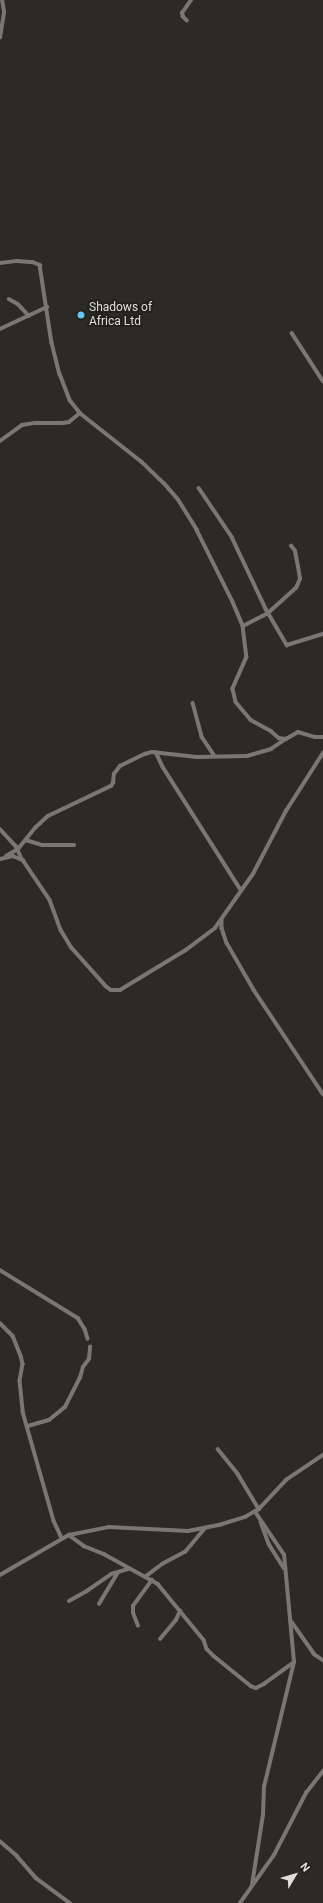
<!DOCTYPE html>
<style>
body{margin:0}
#map{position:relative;width:323px;height:1903px;overflow:hidden;background:#2b2a25;font-family:Roboto,sans-serif}
div>[style]{position:absolute}
.street>*{height:3.5px;margin:-1.75px;padding:0 1.75px;transform-origin:1.75px;border-radius:1.75px;background:#797775}
.dots>*{width:11px;height:11px;translate:-50% -50%;box-sizing:border-box;border:2px solid #22211c;border-radius:50%}
span{translate:-50% -50%;white-space:nowrap;text-align:center;line-height:1.15;-webkit-text-stroke:4px #22211c;paint-order:stroke}
.poi-label{font-size:12px;color:#dfdedb}
.left{translate:0 -50%;text-align:left}
.north{position:absolute;left:275px;top:1855px;width:40px;height:40px;-webkit-text-stroke:3px #22211c;paint-order:stroke;rotate:52deg;font-size:11px;font-weight:700;line-height:16px;text-align:center;color:#dfdedb}
.north::after{content:'';display:block;margin:auto;width:14px;height:18px;background:#dfdedb;clip-path:polygon(50% 0,100% 100%,50% 72%,0 100%)}
</style>
<div id="map">
<div class="street">
<i style="left:187px;top:21px;width:6px;rotate:-135deg"></i>
<i style="left:183px;top:17px;width:4px;rotate:-104deg"></i>
<i style="left:182px;top:13px;width:16px;rotate:-55deg"></i>
<i style="left:0;top:38px;width:26px;rotate:-81deg"></i>
<i style="left:4px;top:12px;width:12px;rotate:-99deg"></i>
<i style="left:0;top:263px;width:17px;rotate:-7deg"></i>
<i style="left:17px;top:261px;width:16px;rotate:4deg"></i>
<i style="left:33px;top:262px;width:8px;rotate:23deg"></i>
<i style="left:40px;top:265px;width:79px;rotate:81.3deg"></i>
<i style="left:52px;top:343px;width:32px;rotate:76deg"></i>
<i style="left:60px;top:374px;width:28px;rotate:69deg"></i>
<i style="left:70px;top:400px;width:16px;rotate:52deg"></i>
<i style="left:80px;top:413px;width:79px;rotate:38.3deg"></i>
<i style="left:142px;top:462px;width:30px;rotate:44deg"></i>
<i style="left:164px;top:483px;width:21px;rotate:49deg"></i>
<i style="left:178px;top:499px;width:36px;rotate:58deg"></i>
<i style="left:197px;top:530px;width:80px;rotate:63.4deg"></i>
<i style="left:233px;top:602px;width:26px;rotate:67deg"></i>
<i style="left:243px;top:626px;width:31px;rotate:83deg"></i>
<i style="left:247px;top:657px;width:35px;rotate:114deg"></i>
<i style="left:233px;top:689px;width:13px;rotate:77deg"></i>
<i style="left:236px;top:702px;width:23px;rotate:50deg"></i>
<i style="left:251px;top:720px;width:23px;rotate:29deg"></i>
<i style="left:271px;top:731px;width:11px;rotate:41deg"></i>
<i style="left:279px;top:738px;width:7px;rotate:8deg"></i>
<i style="left:286px;top:739px;width:14px;rotate:-30deg"></i>
<i style="left:298px;top:732px;width:18px;rotate:16deg"></i>
<i style="left:315px;top:737px;width:8px"></i>
<i style="left:9px;top:299px;width:10px;rotate:29deg"></i>
<i style="left:18px;top:304px;width:16px;rotate:47deg"></i>
<i style="left:0;top:329px;width:52px;rotate:-25.1deg"></i>
<i style="left:292px;top:333px;width:57px;rotate:57.1deg"></i>
<i style="left:0;top:441px;width:27px;rotate:-36deg"></i>
<i style="left:22px;top:425px;width:13px;rotate:-9deg"></i>
<i style="left:35px;top:423px;width:28px"></i>
<i style="left:63px;top:423px;width:6px;rotate:-9deg"></i>
<i style="left:69px;top:422px;width:14px;rotate:-39deg"></i>
<i style="left:199px;top:488px;width:59px;rotate:56deg"></i>
<i style="left:232px;top:537px;width:80px;rotate:64.7deg"></i>
<i style="left:266px;top:609px;width:42px;rotate:59.7deg"></i>
<i style="left:287px;top:645px;width:38px;rotate:-17deg"></i>
<i style="left:243px;top:626px;width:28px;rotate:-27deg"></i>
<i style="left:268px;top:613px;width:38px;rotate:-42deg"></i>
<i style="left:296px;top:588px;width:10px;rotate:-66deg"></i>
<i style="left:300px;top:579px;width:12px;rotate:-99deg"></i>
<i style="left:298px;top:567px;width:16px;rotate:-101deg"></i>
<i style="left:295px;top:551px;width:6px;rotate:-129deg"></i>
<i style="left:193px;top:703px;width:35px;rotate:75deg"></i>
<i style="left:202px;top:737px;width:23px;rotate:56deg"></i>
<i style="left:156px;top:752px;width:17px;rotate:65deg"></i>
<i style="left:163px;top:767px;width:146px;rotate:57.6deg"></i>
<i style="left:0;top:829px;width:23px;rotate:47deg"></i>
<i style="left:16px;top:846px;width:14px;rotate:65deg"></i>
<i style="left:26px;top:840px;width:17px;rotate:17deg"></i>
<i style="left:42px;top:845px;width:32px"></i>
<i style="left:6px;top:856px;width:14px;rotate:-30deg"></i>
<i style="left:18px;top:849px;width:28px;rotate:-51deg"></i>
<i style="left:36px;top:827px;width:16px;rotate:-43deg"></i>
<i style="left:48px;top:816px;width:70px;rotate:-25.5deg"></i>
<i style="left:111px;top:786px;width:4px;rotate:-56deg"></i>
<i style="left:113px;top:783px;width:9px;rotate:-84deg"></i>
<i style="left:114px;top:774px;width:10px;rotate:-53deg"></i>
<i style="left:120px;top:766px;width:28px;rotate:-26deg"></i>
<i style="left:145px;top:754px;width:7px;rotate:-16deg"></i>
<i style="left:152px;top:752px;width:45px;rotate:6.3deg"></i>
<i style="left:197px;top:757px;width:50px;rotate:-1.1deg"></i>
<i style="left:247px;top:756px;width:25px;rotate:-16deg"></i>
<i style="left:271px;top:749px;width:18px;rotate:-34deg"></i>
<i style="left:0;top:859px;width:13px;rotate:-13deg"></i>
<i style="left:13px;top:856px;width:11px;rotate:22deg"></i>
<i style="left:23px;top:860px;width:48px;rotate:56deg"></i>
<i style="left:50px;top:900px;width:32px;rotate:70deg"></i>
<i style="left:61px;top:930px;width:21px;rotate:59deg"></i>
<i style="left:72px;top:948px;width:51px;rotate:48.2deg"></i>
<i style="left:106px;top:986px;width:6px;rotate:39deg"></i>
<i style="left:111px;top:990px;width:9px"></i>
<i style="left:120px;top:990px;width:77px;rotate:-31.2deg"></i>
<i style="left:186px;top:950px;width:36px;rotate:-37deg"></i>
<i style="left:215px;top:928px;width:66px;rotate:-54.9deg"></i>
<i style="left:253px;top:874px;width:71px;rotate:-62.4deg"></i>
<i style="left:286px;top:811px;width:69px;rotate:-57.5deg"></i>
<i style="left:222px;top:920px;width:8px;rotate:90deg"></i>
<i style="left:222px;top:928px;width:16px;rotate:72deg"></i>
<i style="left:227px;top:943px;width:54px;rotate:60.1deg"></i>
<i style="left:254px;top:990px;width:125px;rotate:56.4deg"></i>
<i style="left:0;top:1270px;width:92px;rotate:31.6deg"></i>
<i style="left:78px;top:1318px;width:13px;rotate:58deg"></i>
<i style="left:85px;top:1329px;width:10px;rotate:73deg"></i>
<i style="left:0;top:1323px;width:18px;rotate:45deg"></i>
<i style="left:13px;top:1336px;width:22px;rotate:68deg"></i>
<i style="left:21px;top:1356px;width:8px;rotate:76deg"></i>
<i style="left:23px;top:1364px;width:17px;rotate:100deg"></i>
<i style="left:20px;top:1381px;width:31px;rotate:84deg"></i>
<i style="left:23px;top:1412px;width:113px;rotate:74.1deg"></i>
<i style="left:54px;top:1521px;width:19px;rotate:65deg"></i>
<i style="left:28px;top:1426px;width:22px;rotate:-16deg"></i>
<i style="left:49px;top:1420px;width:21px;rotate:-39deg"></i>
<i style="left:65px;top:1407px;width:33px;rotate:-63deg"></i>
<i style="left:80px;top:1378px;width:11px;rotate:-75deg"></i>
<i style="left:83px;top:1367px;width:10px;rotate:-53deg"></i>
<i style="left:89px;top:1359px;width:12px;rotate:-85deg"></i>
<i style="left:218px;top:1449px;width:32px;rotate:51deg"></i>
<i style="left:238px;top:1474px;width:41px;rotate:59deg"></i>
<i style="left:261px;top:1522px;width:23px;rotate:70deg"></i>
<i style="left:269px;top:1544px;width:28px;rotate:58deg"></i>
<i style="left:69px;top:1535px;width:19px;rotate:36deg"></i>
<i style="left:84px;top:1546px;width:22px;rotate:22deg"></i>
<i style="left:104px;top:1554px;width:62px;rotate:29.1deg"></i>
<i style="left:158px;top:1584px;width:72px;rotate:50.6deg"></i>
<i style="left:204px;top:1640px;width:9px;rotate:72deg"></i>
<i style="left:207px;top:1649px;width:10px;rotate:45deg"></i>
<i style="left:214px;top:1656px;width:48px;rotate:39deg"></i>
<i style="left:251px;top:1686px;width:5px;rotate:22deg"></i>
<i style="left:256px;top:1688px;width:9px;rotate:-27deg"></i>
<i style="left:264px;top:1684px;width:37px;rotate:-36deg"></i>
<i style="left:0;top:1575px;width:80px;rotate:-30.1deg"></i>
<i style="left:69px;top:1535px;width:41px;rotate:-11.3deg"></i>
<i style="left:109px;top:1527px;width:79px;rotate:2.9deg"></i>
<i style="left:188px;top:1531px;width:32px;rotate:-11deg"></i>
<i style="left:219px;top:1525px;width:27px;rotate:-17deg"></i>
<i style="left:245px;top:1517px;width:16px;rotate:-30deg"></i>
<i style="left:259px;top:1509px;width:40px;rotate:-47deg"></i>
<i style="left:286px;top:1480px;width:45px;rotate:-34deg"></i>
<i style="left:145px;top:1577px;width:21px;rotate:-37deg"></i>
<i style="left:162px;top:1564px;width:26px;rotate:-28deg"></i>
<i style="left:185px;top:1552px;width:31px;rotate:-50deg"></i>
<i style="left:69px;top:1601px;width:21px;rotate:-29deg"></i>
<i style="left:87px;top:1591px;width:29px;rotate:-35deg"></i>
<i style="left:111px;top:1574px;width:19px;rotate:-16deg"></i>
<i style="left:99px;top:1604px;width:37px;rotate:-59deg"></i>
<i style="left:292px;top:1622px;width:39px;rotate:55deg"></i>
<i style="left:314px;top:1654px;width:11px;rotate:34deg"></i>
<i style="left:138px;top:1626px;width:14px;rotate:-111deg"></i>
<i style="left:133px;top:1613px;width:7px;rotate:-90deg"></i>
<i style="left:133px;top:1606px;width:32px;rotate:-54deg"></i>
<i style="left:160px;top:1639px;width:25px;rotate:-50deg"></i>
<i style="left:176px;top:1620px;width:10px;rotate:-66deg"></i>
<i style="left:0;top:1841px;width:23px;rotate:41deg"></i>
<i style="left:17px;top:1856px;width:29px;rotate:49deg"></i>
<i style="left:36px;top:1878px;width:42px;rotate:36.3deg"></i>
<i style="left:252px;top:1885px;width:71px;rotate:-81.1deg"></i>
<i style="left:263px;top:1815px;width:28px;rotate:-88deg"></i>
<i style="left:264px;top:1787px;width:129px;rotate:-76.5deg"></i>
<i style="left:294px;top:1662px;width:107px;rotate:-95.3deg"></i>
<i style="left:284px;top:1555px;width:52px;rotate:-124deg"></i>
<i style="left:240px;top:1903px;width:59px;rotate:-54.7deg"></i>
<i style="left:274px;top:1855px;width:70px;rotate:-62.7deg"></i>
<i style="left:306px;top:1793px;width:28px;rotate:-52deg"></i>
</div>
<div class="dots">
<i style="left:81px;top:315px;background:#64c5ee"></i>
</div>
<div class="poi-label">
<span class="left" style="left:89px;top:315px">Shadows of<br>Africa Ltd</span>
</div>
<div class="north">N</div>
</div>
